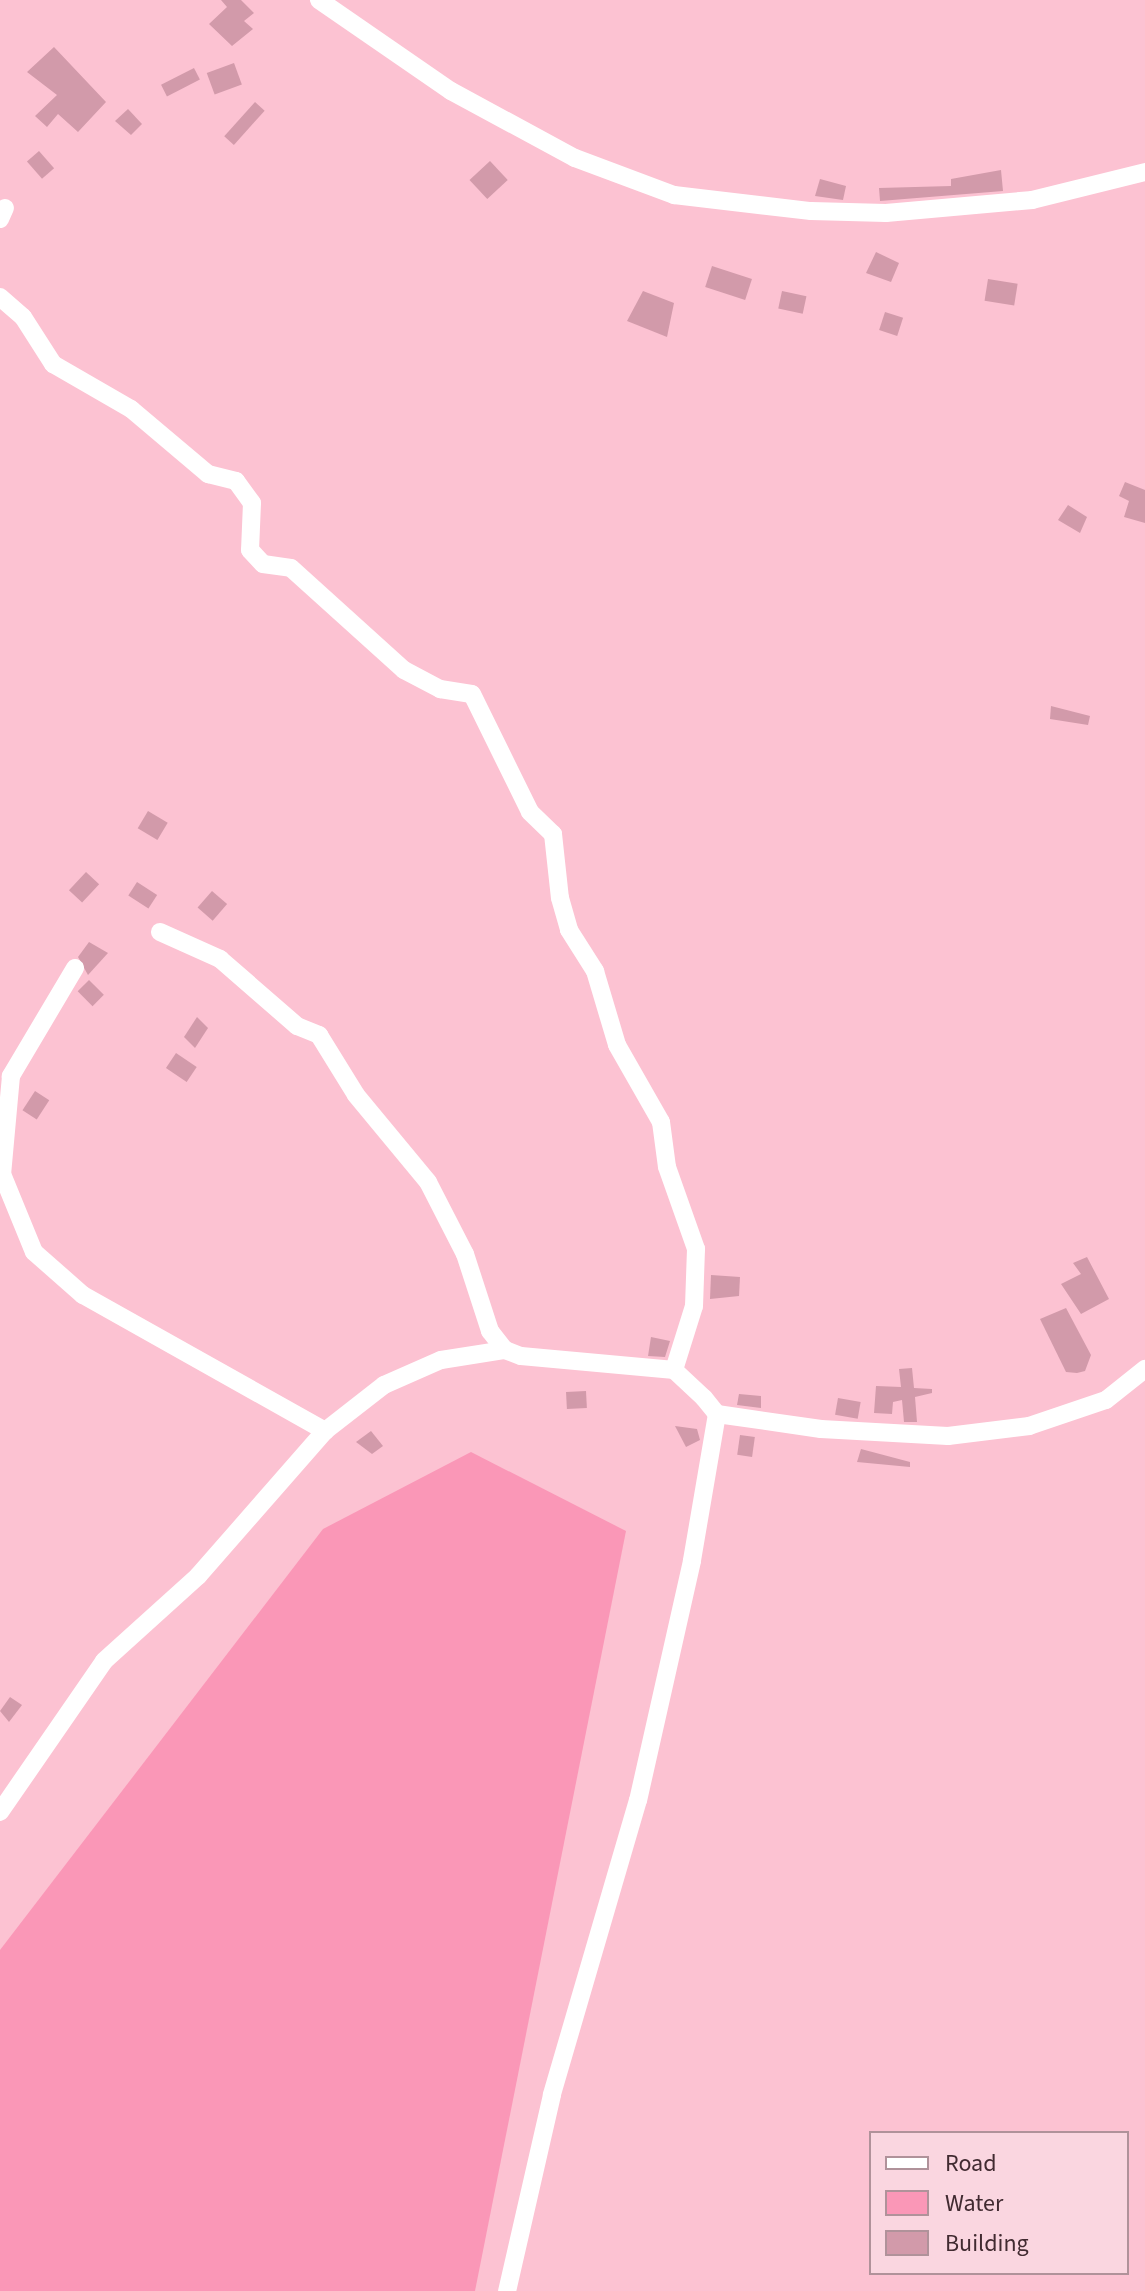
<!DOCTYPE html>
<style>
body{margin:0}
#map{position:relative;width:1145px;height:2291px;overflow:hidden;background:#fcc2d2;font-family:"Source Sans 3",sans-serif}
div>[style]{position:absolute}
.water>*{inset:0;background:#fa97b7}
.building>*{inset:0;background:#d29aaa;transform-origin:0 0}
.minor>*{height:18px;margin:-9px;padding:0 9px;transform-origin:9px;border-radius:9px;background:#fff}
span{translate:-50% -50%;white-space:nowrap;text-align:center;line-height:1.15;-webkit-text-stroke:8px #fad6e0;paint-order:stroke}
.legend{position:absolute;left:869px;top:2131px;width:260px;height:144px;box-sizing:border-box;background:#fad6e0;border:2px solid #b0929a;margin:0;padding:10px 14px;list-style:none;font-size:24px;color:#412b31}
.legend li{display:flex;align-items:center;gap:16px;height:40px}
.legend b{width:40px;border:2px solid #b0929a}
</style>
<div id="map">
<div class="water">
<i style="clip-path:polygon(471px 1452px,626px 1531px,475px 2291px,0 2291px,0 1950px,323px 1529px)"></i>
</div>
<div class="building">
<i style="clip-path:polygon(221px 0,241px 0,254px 13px,244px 21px,253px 29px,232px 46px,209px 24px,227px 7px)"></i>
<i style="clip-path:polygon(54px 47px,106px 102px,78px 132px,58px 114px,47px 127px,35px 116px,57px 95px,27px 72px)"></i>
<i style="left:234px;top:63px;width:23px;height:29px;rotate:70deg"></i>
<i style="left:194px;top:68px;width:13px;height:37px;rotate:63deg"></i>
<i style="left:255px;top:102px;width:13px;height:46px;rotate:42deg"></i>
<i style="clip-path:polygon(128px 109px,142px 124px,131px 135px,115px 121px)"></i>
<i style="left:39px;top:151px;width:23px;height:16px;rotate:49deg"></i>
<i style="left:490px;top:161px;width:26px;height:28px;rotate:47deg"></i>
<i style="clip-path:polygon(1001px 170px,1003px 191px,880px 201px,879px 188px,951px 186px,951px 179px)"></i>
<i style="clip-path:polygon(820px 179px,846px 186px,843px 200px,815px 196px)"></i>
<i style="clip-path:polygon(876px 252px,899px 263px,891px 282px,866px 273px)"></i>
<i style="left:712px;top:266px;width:42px;height:22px;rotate:18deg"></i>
<i style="left:988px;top:279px;width:30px;height:22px;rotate:9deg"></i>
<i style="clip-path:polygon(643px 291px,674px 303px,667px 337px,627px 321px)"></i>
<i style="left:782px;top:291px;width:25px;height:18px;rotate:12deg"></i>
<i style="left:885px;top:312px;width:19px;height:19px;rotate:18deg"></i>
<i style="clip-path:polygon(1125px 482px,1145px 490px,1145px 523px,1124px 517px,1129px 501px,1119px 496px)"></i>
<i style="clip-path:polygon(1068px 505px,1087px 517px,1080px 533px,1058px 520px)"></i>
<i style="clip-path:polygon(1051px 706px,1090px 716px,1088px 725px,1050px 719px)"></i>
<i style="left:148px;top:811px;width:23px;height:20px;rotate:31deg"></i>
<i style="left:86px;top:872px;width:18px;height:25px;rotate:43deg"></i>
<i style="left:137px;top:882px;width:24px;height:16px;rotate:33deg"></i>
<i style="left:212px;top:891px;width:20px;height:22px;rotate:41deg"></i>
<i style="clip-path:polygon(89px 942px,108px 953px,88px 975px,78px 957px)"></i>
<i style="left:89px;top:980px;width:21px;height:16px;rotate:45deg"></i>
<i style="clip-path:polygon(197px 1017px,208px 1028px,195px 1048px,184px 1037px)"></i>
<i style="left:176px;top:1053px;width:25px;height:18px;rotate:34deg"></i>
<i style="left:35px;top:1091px;width:17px;height:23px;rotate:33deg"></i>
<i style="clip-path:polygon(1087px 1257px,1109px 1299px,1081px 1314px,1061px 1284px,1081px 1274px,1073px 1263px)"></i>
<i style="clip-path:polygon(711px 1275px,740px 1277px,739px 1296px,710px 1299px)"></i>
<i style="clip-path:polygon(1066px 1308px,1091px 1355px,1085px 1371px,1077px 1373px,1066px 1372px,1040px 1319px)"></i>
<i style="clip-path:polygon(651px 1337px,670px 1341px,665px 1357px,648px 1356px)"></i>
<i style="clip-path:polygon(912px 1368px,914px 1388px,932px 1389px,932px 1393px,915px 1397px,917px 1422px,904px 1422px,902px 1400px,893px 1402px,892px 1414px,874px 1413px,876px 1386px,901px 1387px,899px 1369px)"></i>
<i style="left:586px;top:1391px;width:17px;height:20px;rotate:87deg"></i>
<i style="clip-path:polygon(739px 1394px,761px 1396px,761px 1408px,737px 1405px)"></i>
<i style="left:838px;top:1398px;width:23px;height:17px;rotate:10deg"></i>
<i style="clip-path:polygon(675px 1426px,697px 1429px,700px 1440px,686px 1447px)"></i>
<i style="clip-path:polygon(371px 1431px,383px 1446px,372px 1454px,356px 1442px)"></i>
<i style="left:740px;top:1435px;width:15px;height:20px;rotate:8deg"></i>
<i style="clip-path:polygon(861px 1449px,910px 1462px,910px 1467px,857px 1462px)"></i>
<i style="clip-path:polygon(10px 1697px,22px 1705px,9px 1722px,0 1711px)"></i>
</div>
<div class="minor">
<i style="left:319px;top:0;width:160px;rotate:34.6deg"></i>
<i style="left:451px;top:91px;width:141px;rotate:28.4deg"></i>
<i style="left:575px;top:158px;width:106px;rotate:20.5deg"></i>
<i style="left:674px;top:195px;width:138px;rotate:6.7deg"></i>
<i style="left:811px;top:211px;width:75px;rotate:1.5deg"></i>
<i style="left:886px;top:213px;width:147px;rotate:-5.1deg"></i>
<i style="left:1032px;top:200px;width:116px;rotate:-13.9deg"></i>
<i style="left:0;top:219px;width:12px;rotate:-66deg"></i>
<i style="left:0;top:297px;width:30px;rotate:41deg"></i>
<i style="left:23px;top:317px;width:56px;rotate:57.4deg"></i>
<i style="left:53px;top:364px;width:90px;rotate:30deg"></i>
<i style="left:131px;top:409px;width:101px;rotate:40.2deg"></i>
<i style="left:208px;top:474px;width:29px;rotate:14deg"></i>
<i style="left:236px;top:481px;width:27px;rotate:54deg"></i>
<i style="left:252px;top:503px;width:47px;rotate:92.4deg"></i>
<i style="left:250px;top:550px;width:19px;rotate:47deg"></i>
<i style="left:263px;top:564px;width:28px;rotate:8deg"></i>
<i style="left:291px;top:568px;width:152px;rotate:42.1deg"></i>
<i style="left:404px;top:670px;width:41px;rotate:27.8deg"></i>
<i style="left:440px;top:689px;width:32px;rotate:9deg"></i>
<i style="left:472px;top:694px;width:131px;rotate:63.8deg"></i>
<i style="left:530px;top:812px;width:32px;rotate:44deg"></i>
<i style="left:553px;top:834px;width:64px;rotate:83.8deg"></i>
<i style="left:560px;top:898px;width:33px;rotate:74deg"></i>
<i style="left:569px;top:930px;width:49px;rotate:57.6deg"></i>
<i style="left:595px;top:971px;width:77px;rotate:73.4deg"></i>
<i style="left:617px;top:1045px;width:89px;rotate:60.3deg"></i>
<i style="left:661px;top:1122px;width:45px;rotate:82.4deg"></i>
<i style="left:667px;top:1167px;width:87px;rotate:70.5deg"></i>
<i style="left:696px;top:1249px;width:57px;rotate:92deg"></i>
<i style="left:694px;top:1306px;width:67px;rotate:107.4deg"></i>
<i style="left:160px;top:932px;width:66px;rotate:24.2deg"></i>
<i style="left:220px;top:959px;width:102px;rotate:41deg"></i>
<i style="left:297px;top:1026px;width:24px;rotate:22deg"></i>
<i style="left:319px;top:1035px;width:70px;rotate:58.3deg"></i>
<i style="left:356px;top:1095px;width:113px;rotate:50.4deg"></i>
<i style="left:428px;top:1182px;width:81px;rotate:62.8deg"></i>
<i style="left:465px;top:1254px;width:81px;rotate:72deg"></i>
<i style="left:490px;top:1331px;width:24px;rotate:52deg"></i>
<i style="left:75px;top:968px;width:126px;rotate:120.7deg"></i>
<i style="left:11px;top:1076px;width:98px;rotate:95.2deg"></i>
<i style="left:2px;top:1174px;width:84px;rotate:67.7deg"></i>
<i style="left:34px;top:1252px;width:65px;rotate:41.3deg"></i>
<i style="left:83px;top:1295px;width:278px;rotate:29.3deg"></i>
<i style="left:717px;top:1414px;width:105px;rotate:8.2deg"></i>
<i style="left:821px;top:1429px;width:127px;rotate:3.2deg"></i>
<i style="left:948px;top:1436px;width:82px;rotate:-7deg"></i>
<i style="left:1029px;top:1426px;width:81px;rotate:-18.7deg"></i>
<i style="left:1106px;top:1400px;width:50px;rotate:-38.5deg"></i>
<i style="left:0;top:1812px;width:183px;rotate:-55.4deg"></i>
<i style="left:104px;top:1661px;width:127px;rotate:-42.1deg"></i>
<i style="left:198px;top:1576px;width:193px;rotate:-48.8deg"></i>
<i style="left:325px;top:1431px;width:75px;rotate:-37.9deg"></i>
<i style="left:384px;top:1385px;width:62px;rotate:-23.7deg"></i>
<i style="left:441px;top:1360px;width:65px;rotate:-8.9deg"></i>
<i style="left:505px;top:1350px;width:17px;rotate:21deg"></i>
<i style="left:521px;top:1356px;width:154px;rotate:5.2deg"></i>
<i style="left:674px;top:1370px;width:41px;rotate:43deg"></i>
<i style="left:704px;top:1398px;width:21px;rotate:51deg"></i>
<i style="left:717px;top:1414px;width:149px;rotate:99.7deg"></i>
<i style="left:692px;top:1561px;width:245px;rotate:102.7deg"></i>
<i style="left:638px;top:1800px;width:307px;rotate:106.3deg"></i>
<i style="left:552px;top:2095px;width:201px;rotate:102.9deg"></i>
</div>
<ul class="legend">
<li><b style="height:10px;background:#fff"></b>Road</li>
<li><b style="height:22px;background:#fa97b7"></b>Water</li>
<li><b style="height:22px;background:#d29aaa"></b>Building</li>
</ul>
</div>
